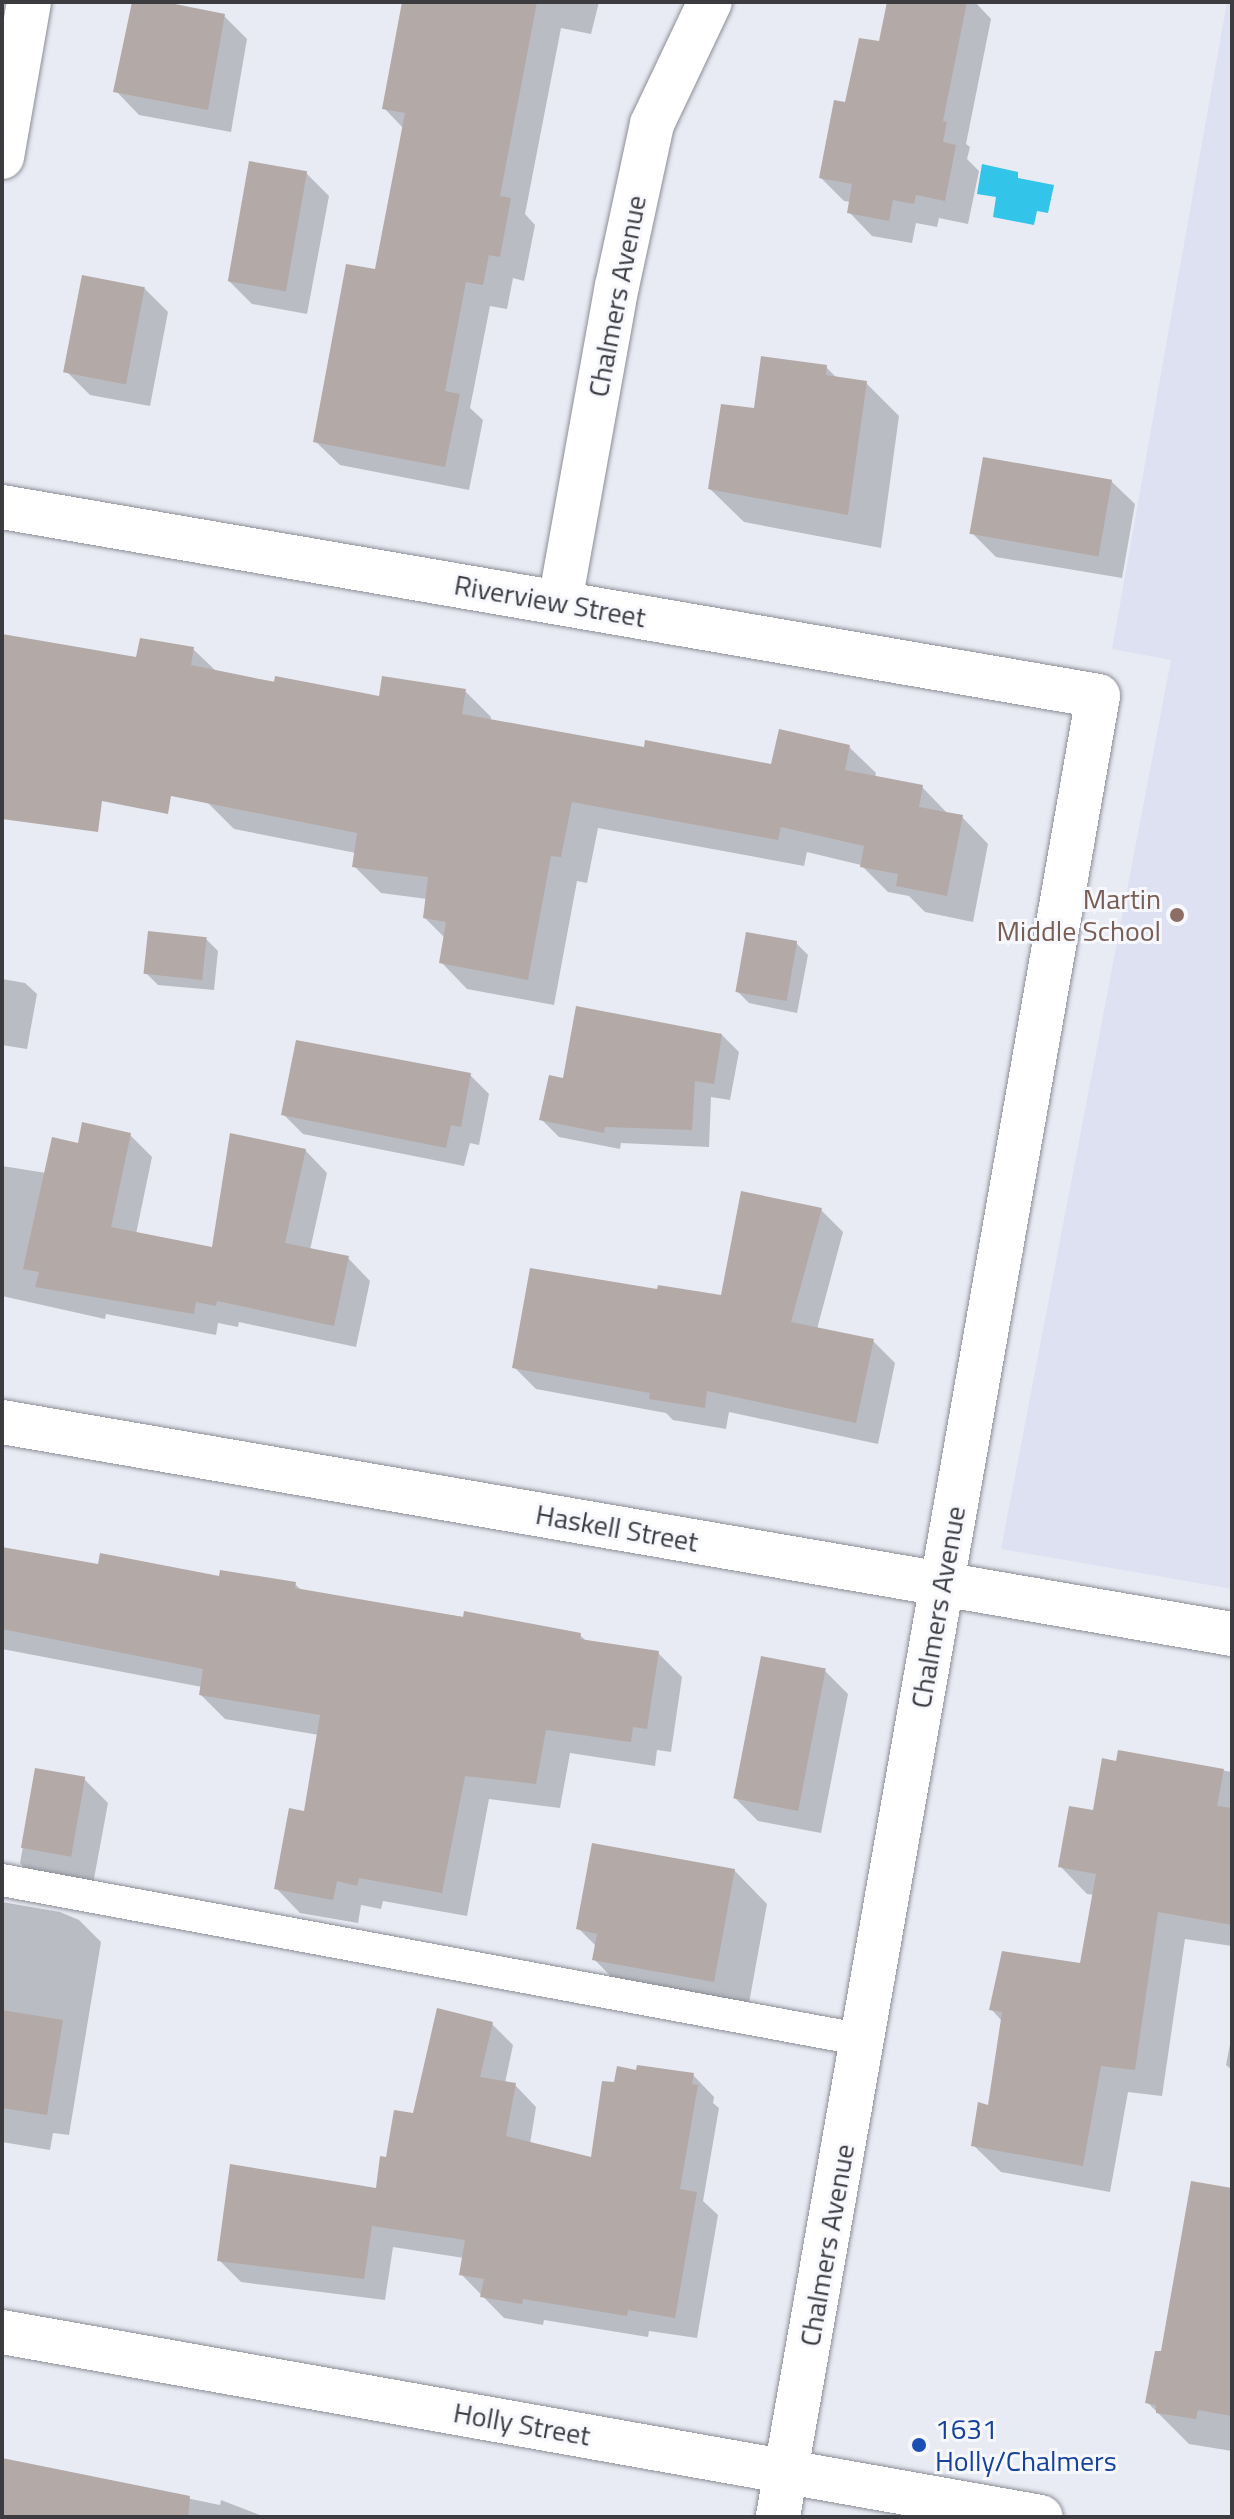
<!DOCTYPE html>
<style>
body{margin:0}
#map{position:relative;width:1234px;height:2519px;overflow:hidden;background:#e9ebf4;font-family:"Titillium Web",sans-serif}
div>[style]{position:absolute}
.built>*{inset:0;background:#dee1f1}
.water>*{inset:0;background:#32c4e9}
.shadow>*{inset:0;background:#0003}
.building>*{inset:0;background:#b3a9a7;transform-origin:0 0}
.roads{filter:drop-shadow(0 0 2px #8c8e96) drop-shadow(0 0 2px #8c8e96)}
.service>*{height:32px;margin:-16px;padding:0 16px;transform-origin:16px;border-radius:16px;background:#fff}
.minor>*{height:44px;margin:-22px;padding:0 22px;transform-origin:22px;border-radius:22px;background:#fff}
.tertiary>*{height:44px;margin:-22px;padding:0 22px;transform-origin:22px;border-radius:22px;background:#fff}
.dots>*{width:22px;height:22px;translate:-50% -50%;box-sizing:border-box;border:4px solid #f7f8fe;border-radius:50%}
span{translate:-50% -50%;white-space:nowrap;text-align:center;line-height:1.15;-webkit-text-stroke:6px #f7f8fe;paint-order:stroke}
.street-label{font-size:28px;color:#3c3c40}
.education-label{font-size:28px;color:#785e54}
.right{translate:-100% -50%;text-align:right}
.transit-label{font-size:28px;color:#164399}
.left{translate:0 -50%;text-align:left}
.frame{position:absolute;inset:0;border:4px solid #3c3c40;pointer-events:none}
</style>
<div id="map">
<div class="built">
<i style="clip-path:polygon(1227px 2px,1232px 2px,1232px 1589px,1001px 1549px,1171px 660px,1112px 649px)"></i>
</div>
<div class="water">
<i style="clip-path:polygon(982px 164px,1018px 172px,1018px 178px,1054px 185px,1048px 213px,1037px 211px,1034px 225px,993px 217px,996px 197px,977px 194px)"></i>
</div>
<div class="shadow">
<i style="clip-path:polygon(134px 2px,155px 2px,224px 16px,247px 39px,231px 132px,139px 115px,116px 91px)"></i>
<i style="clip-path:polygon(407px 2px,599px 2px,591px 34px,561px 28px,525px 214px,535px 225px,524px 281px,513px 278px,507px 309px,490px 306px,470px 408px,483px 420px,469px 490px,340px 465px,315px 441px,376px 272px,404px 129px,384px 108px)"></i>
<i style="clip-path:polygon(889px 2px,975px 2px,991px 19px,966px 144px,970px 147px,967px 159px,979px 171px,968px 224px,939px 218px,937px 227px,916px 223px,912px 243px,872px 236px,849px 212px,851px 202px,844px 201px,821px 178px,847px 104px,881px 43px)"></i>
<i style="clip-path:polygon(306px 173px,329px 196px,307px 314px,252px 304px,229px 281px)"></i>
<i style="clip-path:polygon(144px 288px,168px 312px,150px 406px,90px 395px,67px 372px)"></i>
<i style="clip-path:polygon(826px 367px,838px 379px,866px 383px,899px 416px,881px 548px,744px 522px,710px 489px,756px 410px)"></i>
<i style="clip-path:polygon(1111px 481px,1135px 504px,1122px 578px,996px 557px,972px 533px)"></i>
<i style="clip-path:polygon(2px 635px,138px 660px,193px 649px,217px 672px,380px 699px,465px 691px,491px 717px,491px 721px,645px 750px,773px 766px,849px 747px,876px 773px,875px 778px,922px 787px,948px 814px,962px 817px,988px 844px,973px 922px,925px 912px,909px 896px,888px 892px,861px 865px,807px 852px,804px 866px,598px 828px,587px 883px,577px 881px,554px 1005px,467px 989px,441px 962px,445px 938px,425px 918px,427px 899px,381px 893px,354px 866px,356px 853px,234px 829px,207px 802px,2px 711px)"></i>
<i style="clip-path:polygon(206px 939px,218px 951px,214px 990px,158px 985px,146px 973px)"></i>
<i style="clip-path:polygon(796px 943px,808px 955px,797px 1013px,749px 1003px,737px 991px)"></i>
<i style="clip-path:polygon(2px 979px,25px 983px,37px 994px,27px 1049px,2px 1045px)"></i>
<i style="clip-path:polygon(722px 1035px,739px 1052px,730px 1100px,711px 1097px,709px 1147px,621px 1143px,620px 1149px,559px 1137px,542px 1120px,565px 1080px)"></i>
<i style="clip-path:polygon(470px 1075px,489px 1094px,479px 1145px,470px 1143px,464px 1166px,303px 1134px,283px 1114px)"></i>
<i style="clip-path:polygon(130px 1135px,152px 1157px,136px 1234px,214px 1250px,305px 1150px,327px 1173px,310px 1250px,348px 1258px,370px 1281px,356px 1347px,239px 1322px,238px 1327px,218px 1323px,216px 1335px,106px 1314px,105px 1319px,2px 1296px,2px 1166px,46px 1173px,79px 1146px)"></i>
<i style="clip-path:polygon(821px 1210px,843px 1232px,817px 1329px,873px 1341px,895px 1363px,878px 1444px,729px 1412px,726px 1429px,673px 1420px,666px 1413px,536px 1389px,514px 1367px,659px 1292px,723px 1298px)"></i>
<i style="clip-path:polygon(2px 1549px,100px 1567px,295px 1584px,303px 1592px,580px 1635px,588px 1643px,658px 1653px,682px 1677px,671px 1752px,657px 1750px,655px 1766px,570px 1753px,560px 1808px,489px 1799px,467px 1916px,383px 1901px,381px 1909px,361px 1905px,358px 1923px,300px 1913px,276px 1888px,306px 1813px,319px 1735px,225px 1719px,201px 1695px,202px 1687px,2px 1649px)"></i>
<i style="clip-path:polygon(825px 1671px,848px 1694px,821px 1833px,758px 1821px,735px 1798px)"></i>
<i style="clip-path:polygon(1120px 1753px,1232px 1772px,1232px 1946px,1185px 1939px,1162px 2096px,1128px 2092px,1110px 2192px,1001px 2172px,973px 2145px,990px 2107px,1002px 2021px,991px 2009px,1082px 1966px,1094px 1895px,1087px 1894px,1060px 1866px,1095px 1813px)"></i>
<i style="clip-path:polygon(37px 1770px,84px 1779px,108px 1803px,91px 1895px,44px 1886px,20px 1863px)"></i>
<i style="clip-path:polygon(734px 1870px,767px 1904px,747px 2014px,627px 1993px,594px 1959px,596px 1946px,579px 1929px)"></i>
<i style="clip-path:polygon(2px 1902px,60px 1912px,79px 1920px,101px 1942px,69px 2135px,53px 2133px,50px 2150px,2px 2142px)"></i>
<i style="clip-path:polygon(492px 2024px,513px 2045px,505px 2083px,515px 2085px,536px 2107px,530px 2144px,593px 2160px,616px 2084px,693px 2075px,714px 2097px,713px 2103px,719px 2108px,703px 2201px,718px 2215px,697px 2338px,649px 2331px,648px 2337px,544px 2320px,543px 2325px,504px 2318px,461px 2274px,464px 2258px,393px 2247px,385px 2300px,241px 2282px,219px 2260px,377px 2190px,388px 2159px,415px 2115px)"></i>
<i style="clip-path:polygon(1232px 2034px,1232px 2070px,1226px 2065px)"></i>
<i style="clip-path:polygon(1232px 2190px,1232px 2451px,1189px 2444px,1147px 2402px,1162px 2354px)"></i>
<i style="clip-path:polygon(2px 2460px,220px 2505px,221px 2500px,265px 2517px,2px 2517px)"></i>
</div>
<div class="building">
<i style="clip-path:polygon(132px 2px,165px 2px,225px 14px,208px 110px,113px 92px)"></i>
<i style="clip-path:polygon(402px 2px,537px 2px,500px 196px,511px 198px,500px 257px,489px 255px,483px 285px,466px 282px,445px 391px,460px 394px,445px 467px,313px 442px,346px 264px,375px 269px,405px 113px,382px 109px)"></i>
<i style="clip-path:polygon(887px 2px,967px 2px,943px 121px,947px 122px,943px 142px,956px 145px,945px 201px,916px 195px,914px 204px,893px 200px,889px 221px,847px 213px,852px 184px,819px 178px,834px 100px,845px 102px,859px 38px,879px 41px)"></i>
<i style="left:249px;top:161px;width:59px;height:122px;rotate:10deg"></i>
<i style="left:82px;top:275px;width:64px;height:99px;rotate:11deg"></i>
<i style="clip-path:polygon(761px 356px,827px 365px,826px 375px,867px 381px,848px 515px,708px 489px,721px 404px,754px 408px)"></i>
<i style="left:983px;top:457px;width:131px;height:78px;rotate:10deg"></i>
<i style="clip-path:polygon(2px 634px,136px 657px,140px 638px,194px 647px,191px 665px,274px 682px,275px 676px,379px 696px,382px 676px,466px 689px,462px 714px,644px 747px,645px 740px,771px 764px,779px 729px,850px 745px,845px 770px,923px 785px,919px 807px,963px 815px,947px 896px,896px 886px,898px 874px,860px 867px,864px 846px,781px 827px,778px 840px,572px 802px,561px 857px,551px 856px,528px 980px,439px 963px,446px 922px,423px 918px,428px 877px,352px 867px,357px 833px,171px 796px,168px 814px,102px 801px,98px 832px,2px 819px)"></i>
<i style="left:148px;top:931px;width:59px;height:43px;rotate:6deg"></i>
<i style="left:746px;top:932px;width:52px;height:61px;rotate:10deg"></i>
<i style="clip-path:polygon(576px 1006px,722px 1034px,714px 1084px,695px 1081px,692px 1130px,605px 1127px,604px 1133px,539px 1120px,549px 1075px,563px 1078px)"></i>
<i style="clip-path:polygon(296px 1040px,471px 1073px,461px 1127px,451px 1125px,446px 1148px,281px 1115px)"></i>
<i style="clip-path:polygon(82px 1122px,131px 1133px,111px 1227px,212px 1247px,230px 1133px,306px 1149px,285px 1243px,349px 1256px,334px 1326px,217px 1301px,216px 1306px,196px 1302px,194px 1314px,35px 1287px,39px 1272px,23px 1269px,52px 1137px,78px 1143px)"></i>
<i style="clip-path:polygon(741px 1191px,822px 1208px,791px 1322px,874px 1339px,856px 1423px,707px 1391px,705px 1408px,649px 1399px,650px 1393px,512px 1368px,530px 1268px,657px 1289px,658px 1285px,721px 1295px)"></i>
<i style="clip-path:polygon(2px 1547px,98px 1564px,100px 1553px,219px 1576px,220px 1570px,296px 1582px,295px 1588px,463px 1617px,464px 1611px,581px 1633px,580px 1639px,659px 1651px,647px 1729px,633px 1727px,631px 1742px,546px 1730px,536px 1784px,465px 1776px,442px 1893px,359px 1878px,357px 1886px,337px 1881px,333px 1900px,274px 1889px,289px 1808px,304px 1811px,320px 1715px,199px 1695px,203px 1669px,2px 1629px)"></i>
<i style="left:761px;top:1656px;width:66px;height:145px;rotate:11deg"></i>
<i style="clip-path:polygon(1118px 1750px,1224px 1769px,1217px 1806px,1232px 1808px,1232px 1925px,1158px 1912px,1135px 2070px,1101px 2066px,1083px 2166px,971px 2146px,978px 2102px,988px 2105px,1002px 2012px,989px 2010px,1002px 1951px,1080px 1963px,1096px 1874px,1058px 1867px,1069px 1806px,1093px 1810px,1102px 1758px,1116px 1761px)"></i>
<i style="left:35px;top:1768px;width:51px;height:81px;rotate:10deg"></i>
<i style="clip-path:polygon(592px 1843px,735px 1869px,714px 1982px,592px 1960px,597px 1934px,576px 1929px)"></i>
<i style="clip-path:polygon(437px 2008px,493px 2022px,480px 2077px,516px 2083px,506px 2136px,591px 2157px,602px 2081px,614px 2082px,617px 2066px,636px 2070px,637px 2065px,694px 2073px,692px 2084px,698px 2085px,680px 2189px,697px 2192px,675px 2318px,628px 2310px,627px 2316px,523px 2299px,522px 2304px,480px 2297px,484px 2279px,459px 2275px,465px 2240px,372px 2226px,364px 2279px,217px 2261px,230px 2164px,376px 2188px,380px 2156px,386px 2157px,394px 2110px,413px 2113px)"></i>
<i style="clip-path:polygon(2px 2010px,63px 2020px,47px 2115px,2px 2108px)"></i>
<i style="clip-path:polygon(1191px 2181px,1232px 2188px,1232px 2416px,1198px 2410px,1196px 2419px,1156px 2413px,1156px 2405px,1145px 2403px,1155px 2351px,1161px 2351px)"></i>
<i style="clip-path:polygon(2px 2458px,190px 2496px,188px 2517px,2px 2517px)"></i>
</div>
<div class="roads">
<div class="service">
<i style="left:2px;top:1880px;width:877px;rotate:10.52deg"></i>
</div>
<div class="minor">
<i style="left:2px;top:157px;width:157px;rotate:-80.1deg"></i>
<i style="left:2px;top:507px;width:1112px;rotate:9.78deg"></i>
<i style="left:1098px;top:696px;width:1849px;rotate:99.97deg"></i>
<i style="left:560px;top:602px;width:321px;rotate:-79.8deg"></i>
<i style="left:617px;top:286px;width:166px;rotate:-77.8deg"></i>
<i style="left:652px;top:124px;width:135px;rotate:-64.6deg"></i>
<i style="left:2px;top:1422px;width:1248px;rotate:9.78deg"></i>
</div>
<div class="tertiary">
<i style="left:2px;top:2332px;width:1055px;rotate:10.1deg"></i>
</div>
</div>
<div class="dots">
<i style="left:1177px;top:915px;background:#8d6e63"></i>
<i style="left:919px;top:2445px;background:#1a4fb4"></i>
</div>
<div class="street-label">
<span style="left:617px;top:296px;rotate:-79deg">Chalmers Avenue</span>
<span style="left:550px;top:601px;rotate:10deg">Riverview Street</span>
<span style="left:617px;top:1528px;rotate:10deg">Haskell Street</span>
<span style="left:938px;top:1607px;rotate:-80deg">Chalmers Avenue</span>
<span style="left:827px;top:2245px;rotate:-80deg">Chalmers Avenue</span>
<span style="left:522px;top:2424px;rotate:10deg">Holly Street</span>
</div>
<div class="education-label">
<span class="right" style="left:1161px;top:915px">Martin<br>Middle School</span>
</div>
<div class="transit-label">
<span class="left" style="left:935px;top:2445px">1631<br>Holly/Chalmers</span>
</div>
<div class="frame"></div>
</div>
